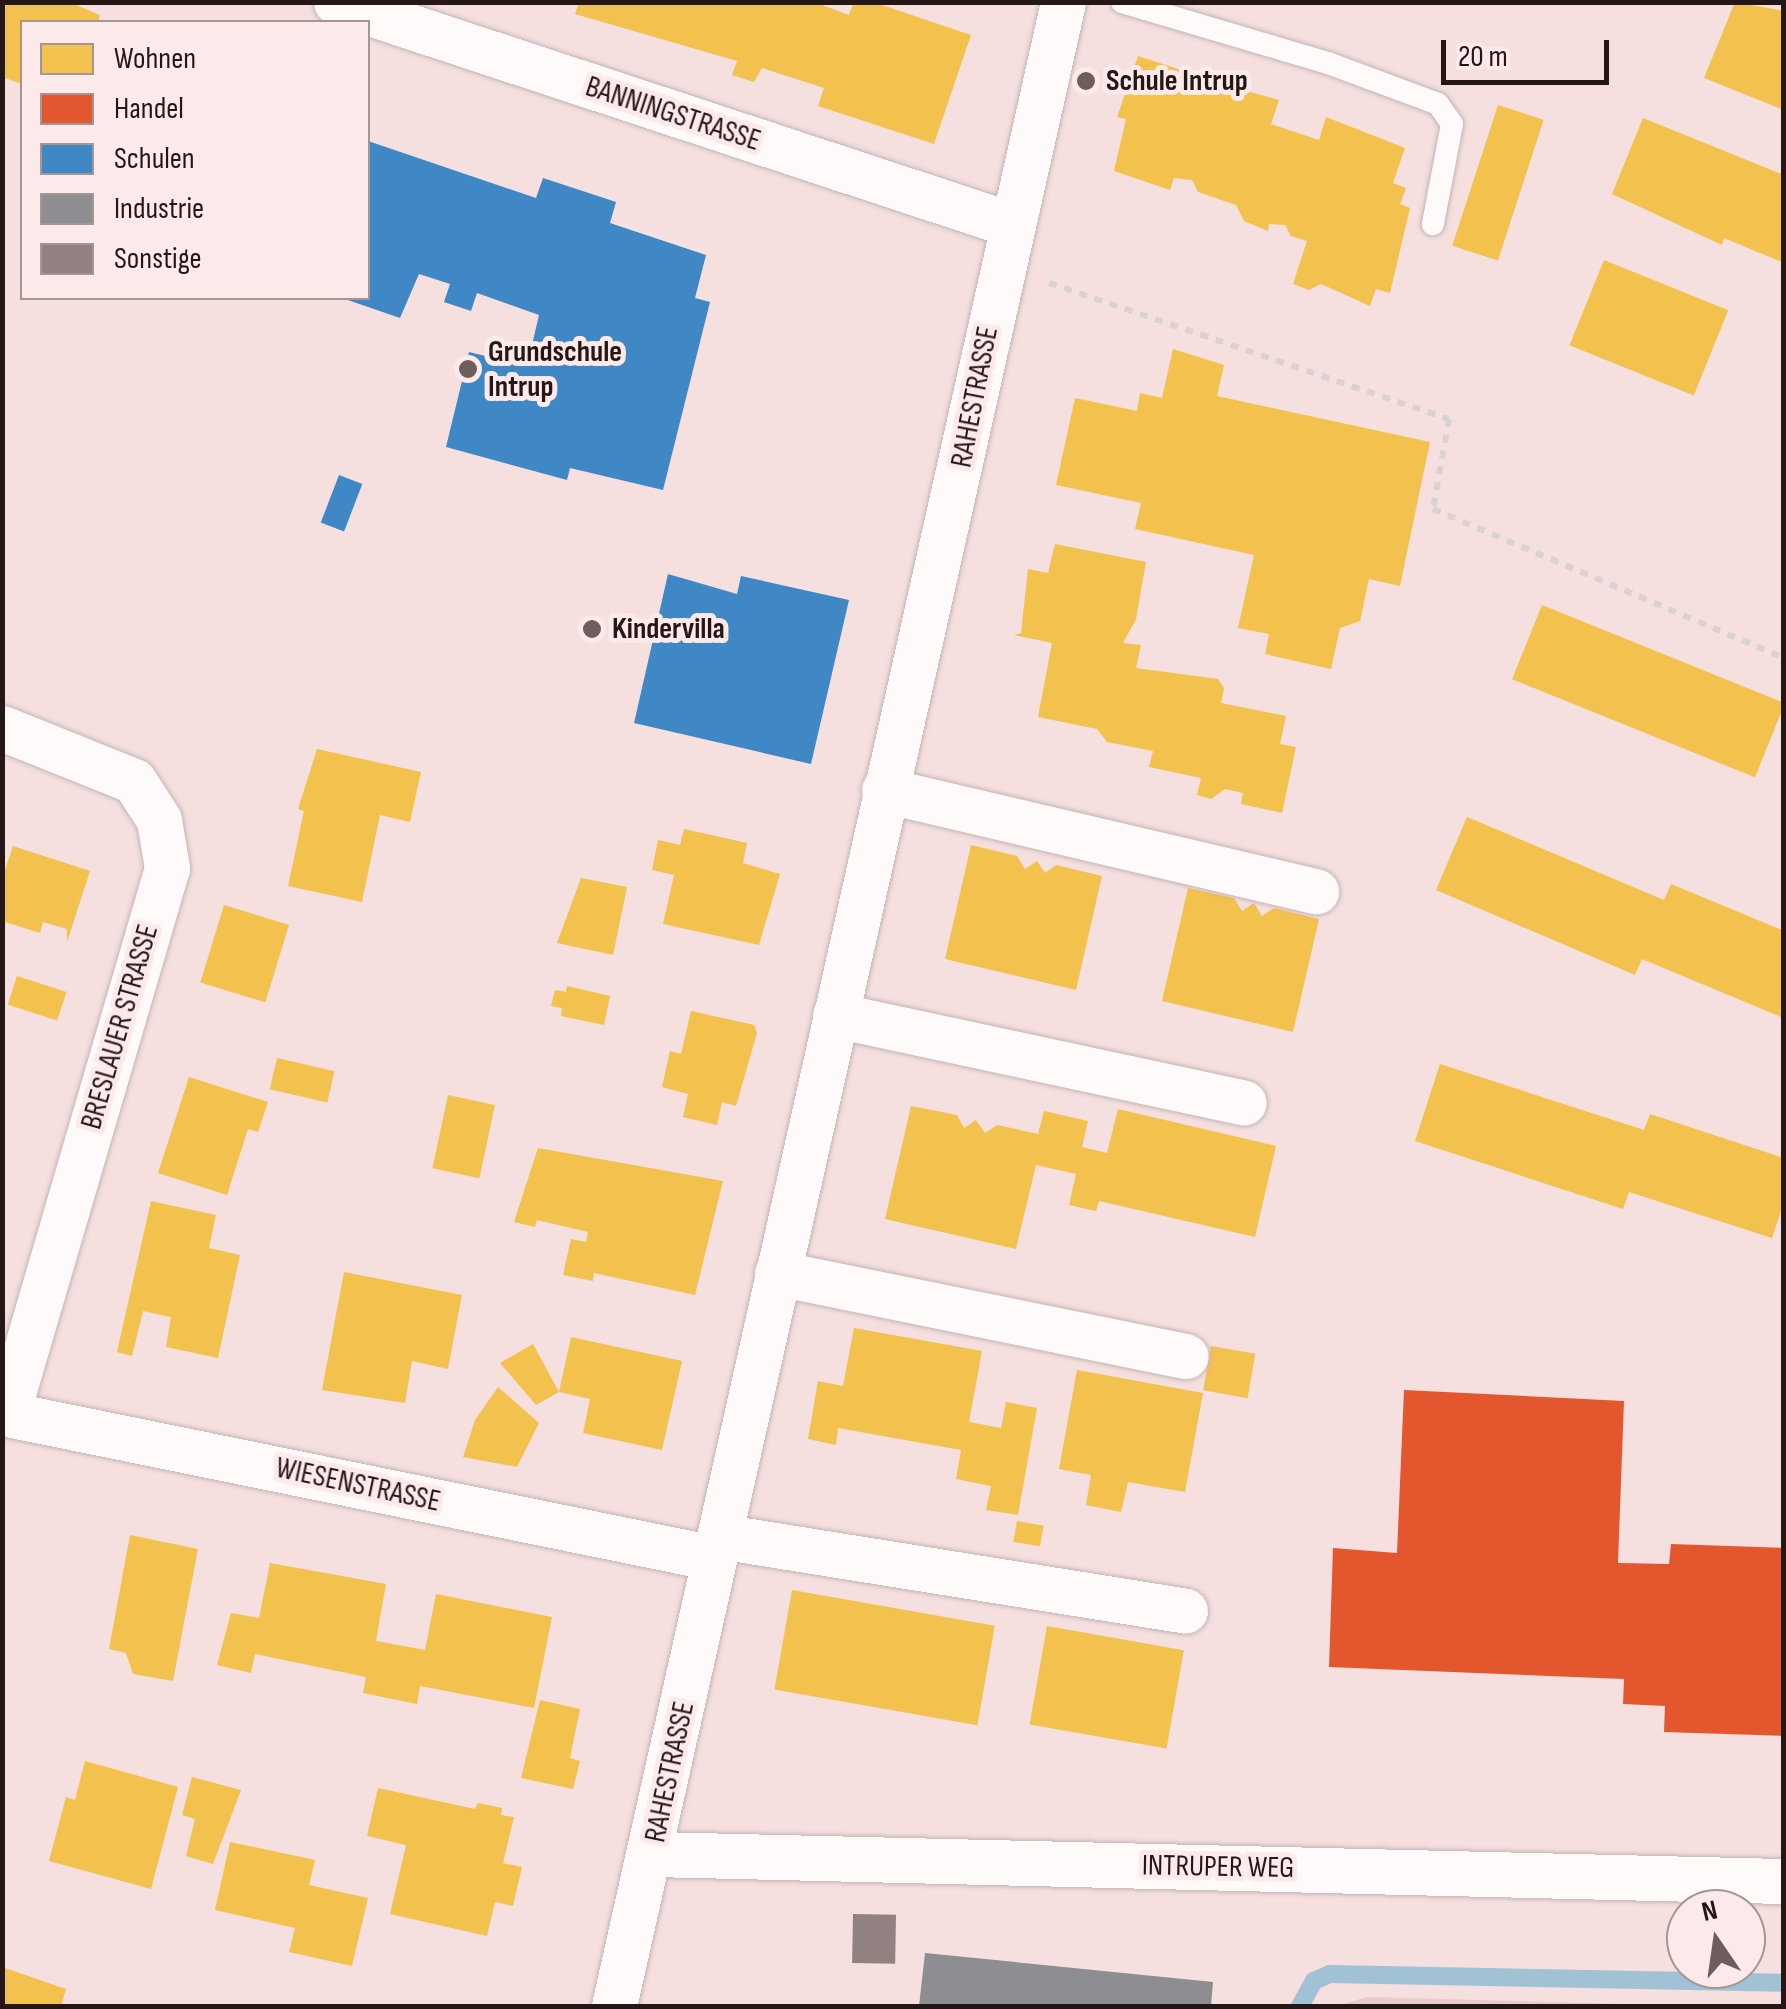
<!DOCTYPE html>
<style>
body{margin:0}
#map{position:relative;width:1786px;height:2009px;overflow:hidden;background:#f5dfdf;font-family:"Sofia Sans Condensed",sans-serif}
div>[style]{position:absolute}
.green>*{inset:0;background:#eacbca}
.homes>*{inset:0;background:#f2c14e;transform-origin:0 0}
.shops>*{inset:0;background:#e4572e}
.schools>*{inset:0;background:#3f88c5;transform-origin:0 0}
.industry>*{inset:0;background:#8d8d92}
.stream>*{height:18px;margin:-9px;padding:0 9px;transform-origin:9px;border-radius:9px;background:#a1c2d4}
.building>*{inset:0;background:#918181;transform-origin:0 0}
.path>*{height:6px;margin-top:-3px;transform-origin:0;background:repeating-linear-gradient(90deg,#d8d2d2 0 8px,transparent 0 16px)}
.roads{filter:drop-shadow(0 0 2px #c5b4b4) drop-shadow(0 0 2px #c5b4b4)}
.service>*{height:22px;margin:-11px;padding:0 11px;transform-origin:11px;border-radius:11px;background:#fefafa}
.minor>*{height:45px;margin:-22.5px;padding:0 22.5px;transform-origin:22.5px;border-radius:22.5px;background:#fefafa}
.dots>*{width:28px;height:28px;translate:-50% -50%;box-sizing:border-box;border:5px solid #fbeae9;border-radius:50%}
span{translate:-50% -50%;white-space:nowrap;text-align:center;line-height:1.15;-webkit-text-stroke:10px #fbeae9;paint-order:stroke}
.poi-label{font-size:30px;color:#251716;font-weight:700}
.left{translate:0 -50%;text-align:left}
.street-label{font-size:30px;color:#251716}
.frame{position:absolute;inset:0;border:5px solid #251716;pointer-events:none}
.legend{position:absolute;left:20px;top:20px;width:350px;height:280px;box-sizing:border-box;background:#fbeae9;border:2px solid #a59695;margin:0;padding:12px 18px;list-style:none;font-size:30px;color:#251716}
.legend li{display:flex;align-items:center;gap:20px;height:50px}
.legend b{width:50px;border:2px solid #a59695}
.north{position:absolute;left:1666px;top:1889px;width:100px;height:100px;box-sizing:border-box;background:#fbeae9;border:2px solid #a59695;border-radius:50%;rotate:347deg;font-size:28px;font-weight:700;line-height:40px;text-align:center;color:#251716}
.north::after{content:'';display:block;margin:auto;width:35px;height:45px;background:#6e5d5c;clip-path:polygon(50% 0,100% 100%,50% 72%,0 100%)}
.scale{position:absolute;left:1441px;top:40px;width:168px;height:45px;box-sizing:border-box;border:5px solid #251716;border-top:0;padding-left:12px;font-size:30px;line-height:35px;white-space:nowrap;color:#251716;-webkit-text-stroke:8px #fbeae9;paint-order:stroke}
</style>
<div id="map">
<div class="green">
<i style="clip-path:polygon(1367px 1997px,1698px 2006px,1336px 2006px)"></i>
</div>
<div class="homes">
<i style="clip-path:polygon(2px 2px,69px 2px,100px 15px,98px 22px,22px 22px,22px 84px,2px 77px)"></i>
<i style="clip-path:polygon(579px 2px,814px 2px,849px 15px,854px 2px,873px 2px,971px 35px,934px 144px,818px 106px,824px 88px,762px 68px,754px 82px,732px 75px,737px 61px,575px 14px)"></i>
<i style="clip-path:polygon(1735px 2px,1784px 11px,1784px 110px,1704px 78px)"></i>
<i style="clip-path:polygon(1138px 56px,1181px 70px,1177px 79px,1199px 86px,1205px 75px,1204px 88px,1222px 93px,1225px 85px,1279px 100px,1271px 124px,1319px 140px,1326px 117px,1405px 148px,1393px 183px,1406px 188px,1400px 204px,1410px 208px,1390px 293px,1376px 289px,1370px 306px,1321px 284px,1309px 290px,1293px 284px,1307px 241px,1291px 236px,1285px 225px,1269px 224px,1268px 231px,1244px 221px,1236px 205px,1198px 192px,1192px 180px,1174px 178px,1170px 190px,1114px 171px,1126px 119px,1117px 117px)"></i>
<i style="left:1498px;top:105px;width:48px;height:148px;rotate:18deg"></i>
<i style="clip-path:polygon(1643px 118px,1784px 175px,1784px 263px,1724px 238px,1722px 245px,1612px 194px)"></i>
<i style="left:1604px;top:260px;width:134px;height:92px;rotate:22deg"></i>
<i style="clip-path:polygon(1173px 349px,1224px 365px,1217px 396px,1430px 442px,1400px 586px,1369px 579px,1360px 621px,1340px 628px,1331px 669px,1265px 654px,1269px 634px,1238px 628px,1254px 555px,1135px 529px,1141px 503px,1056px 485px,1075px 398px,1137px 411px,1140px 393px,1162px 398px)"></i>
<i style="clip-path:polygon(1055px 544px,1146px 562px,1136px 619px,1123px 643px,1141px 645px,1136px 668px,1218px 679px,1224px 688px,1221px 703px,1286px 716px,1280px 744px,1296px 747px,1282px 813px,1241px 804px,1243px 793px,1225px 789px,1211px 799px,1197px 795px,1201px 778px,1149px 767px,1153px 751px,1107px 742px,1097px 729px,1038px 717px,1052px 643px,1014px 635px,1021px 633px,1028px 569px,1048px 573px)"></i>
<i style="left:1542px;top:605px;width:262px;height:80px;rotate:22deg"></i>
<i style="clip-path:polygon(317px 749px,421px 772px,410px 822px,380px 815px,362px 902px,288px 886px,304px 811px,298px 809px)"></i>
<i style="clip-path:polygon(1467px 817px,1664px 900px,1671px 884px,1784px 931px,1781px 1017px,1642px 959px,1635px 975px,1436px 890px)"></i>
<i style="clip-path:polygon(684px 829px,747px 843px,743px 863px,780px 874px,759px 945px,663px 924px,674px 875px,652px 870px,658px 840px,680px 845px)"></i>
<i style="clip-path:polygon(971px 845px,1017px 856px,1025px 869px,1037px 861px,1045px 873px,1056px 865px,1102px 876px,1076px 990px,945px 959px)"></i>
<i style="clip-path:polygon(13px 846px,90px 871px,67px 942px,67px 929px,43px 922px,40px 933px,2px 921px,2px 879px)"></i>
<i style="clip-path:polygon(581px 878px,627px 887px,613px 955px,557px 943px)"></i>
<i style="clip-path:polygon(1188px 888px,1234px 898px,1242px 911px,1254px 903px,1262px 916px,1274px 908px,1319px 919px,1293px 1032px,1162px 1001px)"></i>
<i style="left:224px;top:905px;width:68px;height:81px;rotate:17deg"></i>
<i style="left:17px;top:976px;width:52px;height:30px;rotate:18deg"></i>
<i style="clip-path:polygon(567px 986px,610px 996px,604px 1025px,561px 1016px,562px 1008px,551px 1006px,555px 990px,566px 992px)"></i>
<i style="clip-path:polygon(691px 1011px,754px 1025px,757px 1033px,736px 1106px,722px 1102px,717px 1125px,683px 1117px,688px 1094px,662px 1087px,670px 1051px,681px 1054px)"></i>
<i style="left:277px;top:1058px;width:59px;height:32px;rotate:13deg"></i>
<i style="clip-path:polygon(1440px 1064px,1644px 1130px,1650px 1114px,1784px 1158px,1784px 1202px,1772px 1238px,1629px 1192px,1623px 1209px,1415px 1141px)"></i>
<i style="clip-path:polygon(189px 1077px,268px 1102px,258px 1132px,248px 1129px,227px 1195px,158px 1173px)"></i>
<i style="left:448px;top:1095px;width:48px;height:75px;rotate:12deg"></i>
<i style="clip-path:polygon(911px 1106px,957px 1115px,964px 1128px,976px 1120px,985px 1133px,997px 1125px,1038px 1134px,1044px 1111px,1088px 1121px,1082px 1147px,1107px 1153px,1118px 1109px,1276px 1146px,1255px 1237px,1099px 1201px,1096px 1211px,1069px 1205px,1076px 1174px,1036px 1165px,1016px 1249px,885px 1219px)"></i>
<i style="clip-path:polygon(538px 1148px,723px 1181px,695px 1295px,594px 1273px,593px 1281px,563px 1275px,571px 1239px,586px 1242px,588px 1232px,537px 1220px,535px 1227px,514px 1222px)"></i>
<i style="clip-path:polygon(151px 1201px,216px 1215px,209px 1248px,240px 1255px,218px 1358px,166px 1347px,171px 1317px,143px 1311px,132px 1356px,117px 1352px)"></i>
<i style="clip-path:polygon(344px 1272px,462px 1295px,448px 1369px,412px 1361px,405px 1403px,322px 1390px)"></i>
<i style="clip-path:polygon(854px 1328px,982px 1351px,969px 1422px,1001px 1428px,1006px 1402px,1037px 1408px,1018px 1515px,986px 1510px,991px 1486px,956px 1479px,961px 1450px,838px 1428px,836px 1445px,808px 1439px,818px 1381px,843px 1386px)"></i>
<i style="clip-path:polygon(571px 1337px,682px 1361px,662px 1450px,583px 1433px,590px 1399px,559px 1392px)"></i>
<i style="clip-path:polygon(533px 1344px,559px 1392px,536px 1405px,500px 1363px)"></i>
<i style="left:1211px;top:1346px;width:45px;height:45px;rotate:10deg"></i>
<i style="clip-path:polygon(1077px 1370px,1203px 1393px,1185px 1492px,1128px 1482px,1121px 1512px,1086px 1505px,1091px 1475px,1059px 1469px)"></i>
<i style="clip-path:polygon(498px 1387px,539px 1423px,517px 1467px,463px 1457px,475px 1420px)"></i>
<i style="left:1017px;top:1521px;width:27px;height:21px;rotate:10deg"></i>
<i style="clip-path:polygon(130px 1535px,198px 1549px,173px 1681px,133px 1674px,126px 1653px,109px 1649px)"></i>
<i style="clip-path:polygon(270px 1563px,386px 1584px,376px 1641px,425px 1650px,436px 1594px,552px 1617px,534px 1708px,420px 1686px,417px 1704px,363px 1693px,366px 1677px,255px 1654px,251px 1673px,217px 1665px,231px 1613px,259px 1618px)"></i>
<i style="left:792px;top:1590px;width:206px;height:101px;rotate:10deg"></i>
<i style="left:1047px;top:1626px;width:139px;height:100px;rotate:10deg"></i>
<i style="clip-path:polygon(540px 1700px,580px 1709px,570px 1758px,580px 1761px,573px 1789px,521px 1778px)"></i>
<i style="clip-path:polygon(85px 1761px,178px 1787px,151px 1889px,49px 1861px,66px 1797px,75px 1800px)"></i>
<i style="clip-path:polygon(192px 1777px,241px 1790px,213px 1864px,186px 1856px,195px 1819px,182px 1815px)"></i>
<i style="clip-path:polygon(378px 1788px,475px 1809px,478px 1803px,502px 1808px,501px 1815px,514px 1817px,503px 1863px,522px 1867px,513px 1906px,495px 1902px,487px 1936px,390px 1914px,406px 1845px,367px 1836px)"></i>
<i style="clip-path:polygon(230px 1842px,315px 1860px,309px 1885px,368px 1898px,352px 1966px,289px 1952px,295px 1928px,215px 1910px)"></i>
<i style="clip-path:polygon(2px 1967px,66px 1989px,61px 2006px,2px 2006px)"></i>
</div>
<div class="shops">
<i style="clip-path:polygon(1404px 1390px,1624px 1401px,1618px 1563px,1669px 1564px,1671px 1544px,1784px 1548px,1784px 1736px,1664px 1732px,1665px 1706px,1623px 1704px,1624px 1679px,1329px 1667px,1333px 1548px,1397px 1553px)"></i>
</div>
<div class="schools">
<i style="clip-path:polygon(368px 141px,536px 198px,543px 178px,616px 202px,610px 223px,706px 255px,695px 298px,710px 302px,663px 490px,570px 468px,567px 480px,446px 447px,469px 352px,527px 366px,539px 315px,477px 293px,471px 311px,444px 302px,450px 284px,419px 274px,400px 318px,342px 298px,368px 298px)"></i>
<i style="left:339px;top:475px;width:25px;height:51px;rotate:21deg"></i>
<i style="clip-path:polygon(668px 574px,737px 594px,741px 576px,849px 600px,811px 764px,634px 723px)"></i>
</div>
<div class="industry">
<i style="clip-path:polygon(925px 1953px,1213px 1982px,1211px 2006px,919px 2006px)"></i>
</div>
<div class="stream">
<i style="left:1300px;top:2006px;width:29px;rotate:-61deg"></i>
<i style="left:1314px;top:1981px;width:17px;rotate:-24deg"></i>
<i style="left:1330px;top:1974px;width:454px;rotate:1.1deg"></i>
</div>
<div class="building">
<i style="left:853px;top:1914px;width:43px;height:49px;rotate:1deg"></i>
</div>
<div class="path">
<i style="left:1049px;top:283px;width:422px;rotate:18.8deg"></i>
<i style="left:1449px;top:419px;width:91px;rotate:100.1deg"></i>
<i style="left:1433px;top:509px;width:381px;rotate:23deg"></i>
</div>
<div class="roads">
<div class="service">
<i style="left:1122px;top:2px;width:215px;rotate:16.5deg"></i>
<i style="left:1328px;top:63px;width:117px;rotate:20.4deg"></i>
<i style="left:1438px;top:104px;width:24px;rotate:55deg"></i>
<i style="left:1452px;top:124px;width:102px;rotate:100.8deg"></i>
</div>
<div class="minor">
<i style="left:336px;top:2px;width:710px;rotate:18.23deg"></i>
<i style="left:2px;top:728px;width:142px;rotate:21.9deg"></i>
<i style="left:134px;top:781px;width:46px;rotate:57.3deg"></i>
<i style="left:159px;top:820px;width:49px;rotate:80.5deg"></i>
<i style="left:167px;top:868px;width:569px;rotate:106.33deg"></i>
<i style="left:884px;top:790px;width:444px;rotate:13.2deg"></i>
<i style="left:835px;top:1015px;width:418px;rotate:12.1deg"></i>
<i style="left:777px;top:1273px;width:417px;rotate:11.5deg"></i>
<i style="left:2px;top:1413px;width:727px;rotate:11.51deg"></i>
<i style="left:719px;top:1536px;width:472px;rotate:9.1deg"></i>
<i style="left:653px;top:1854px;width:1131px;rotate:1.37deg"></i>
<i style="left:614px;top:2006px;width:2054px;rotate:-77.37deg"></i>
</div>
</div>
<div class="dots">
<i style="left:1086px;top:81px;background:#6e5d5c"></i>
<i style="left:468px;top:369px;background:#6e5d5c"></i>
<i style="left:592px;top:629px;background:#6e5d5c"></i>
</div>
<div class="poi-label">
<span class="left" style="left:1106px;top:81px">Schule Intrup</span>
<span class="left" style="left:488px;top:369px">Grundschule<br>Intrup</span>
<span class="left" style="left:612px;top:629px">Kindervilla</span>
</div>
<div class="street-label">
<span style="left:673px;top:114px;rotate:18deg">BANNINGSTRASSE</span>
<span style="left:975px;top:397px;rotate:-79deg">RAHESTRASSE</span>
<span style="left:120px;top:1027px;rotate:-74deg">BRESLAUER STRASSE</span>
<span style="left:358px;top:1485px;rotate:12deg">WIESENSTRASSE</span>
<span style="left:670px;top:1772px;rotate:-78deg">RAHESTRASSE</span>
<span style="left:1218px;top:1867px;rotate:1deg">INTRUPER WEG</span>
</div>
<div class="frame"></div>
<ul class="legend">
<li><b style="height:28px;background:#f2c14e"></b>Wohnen</li>
<li><b style="height:28px;background:#e4572e"></b>Handel</li>
<li><b style="height:28px;background:#3f88c5"></b>Schulen</li>
<li><b style="height:28px;background:#8d8d92"></b>Industrie</li>
<li><b style="height:28px;background:#918181"></b>Sonstige</li>
</ul>
<div class="north">N</div>
<div class="scale">20 m</div>
</div>
